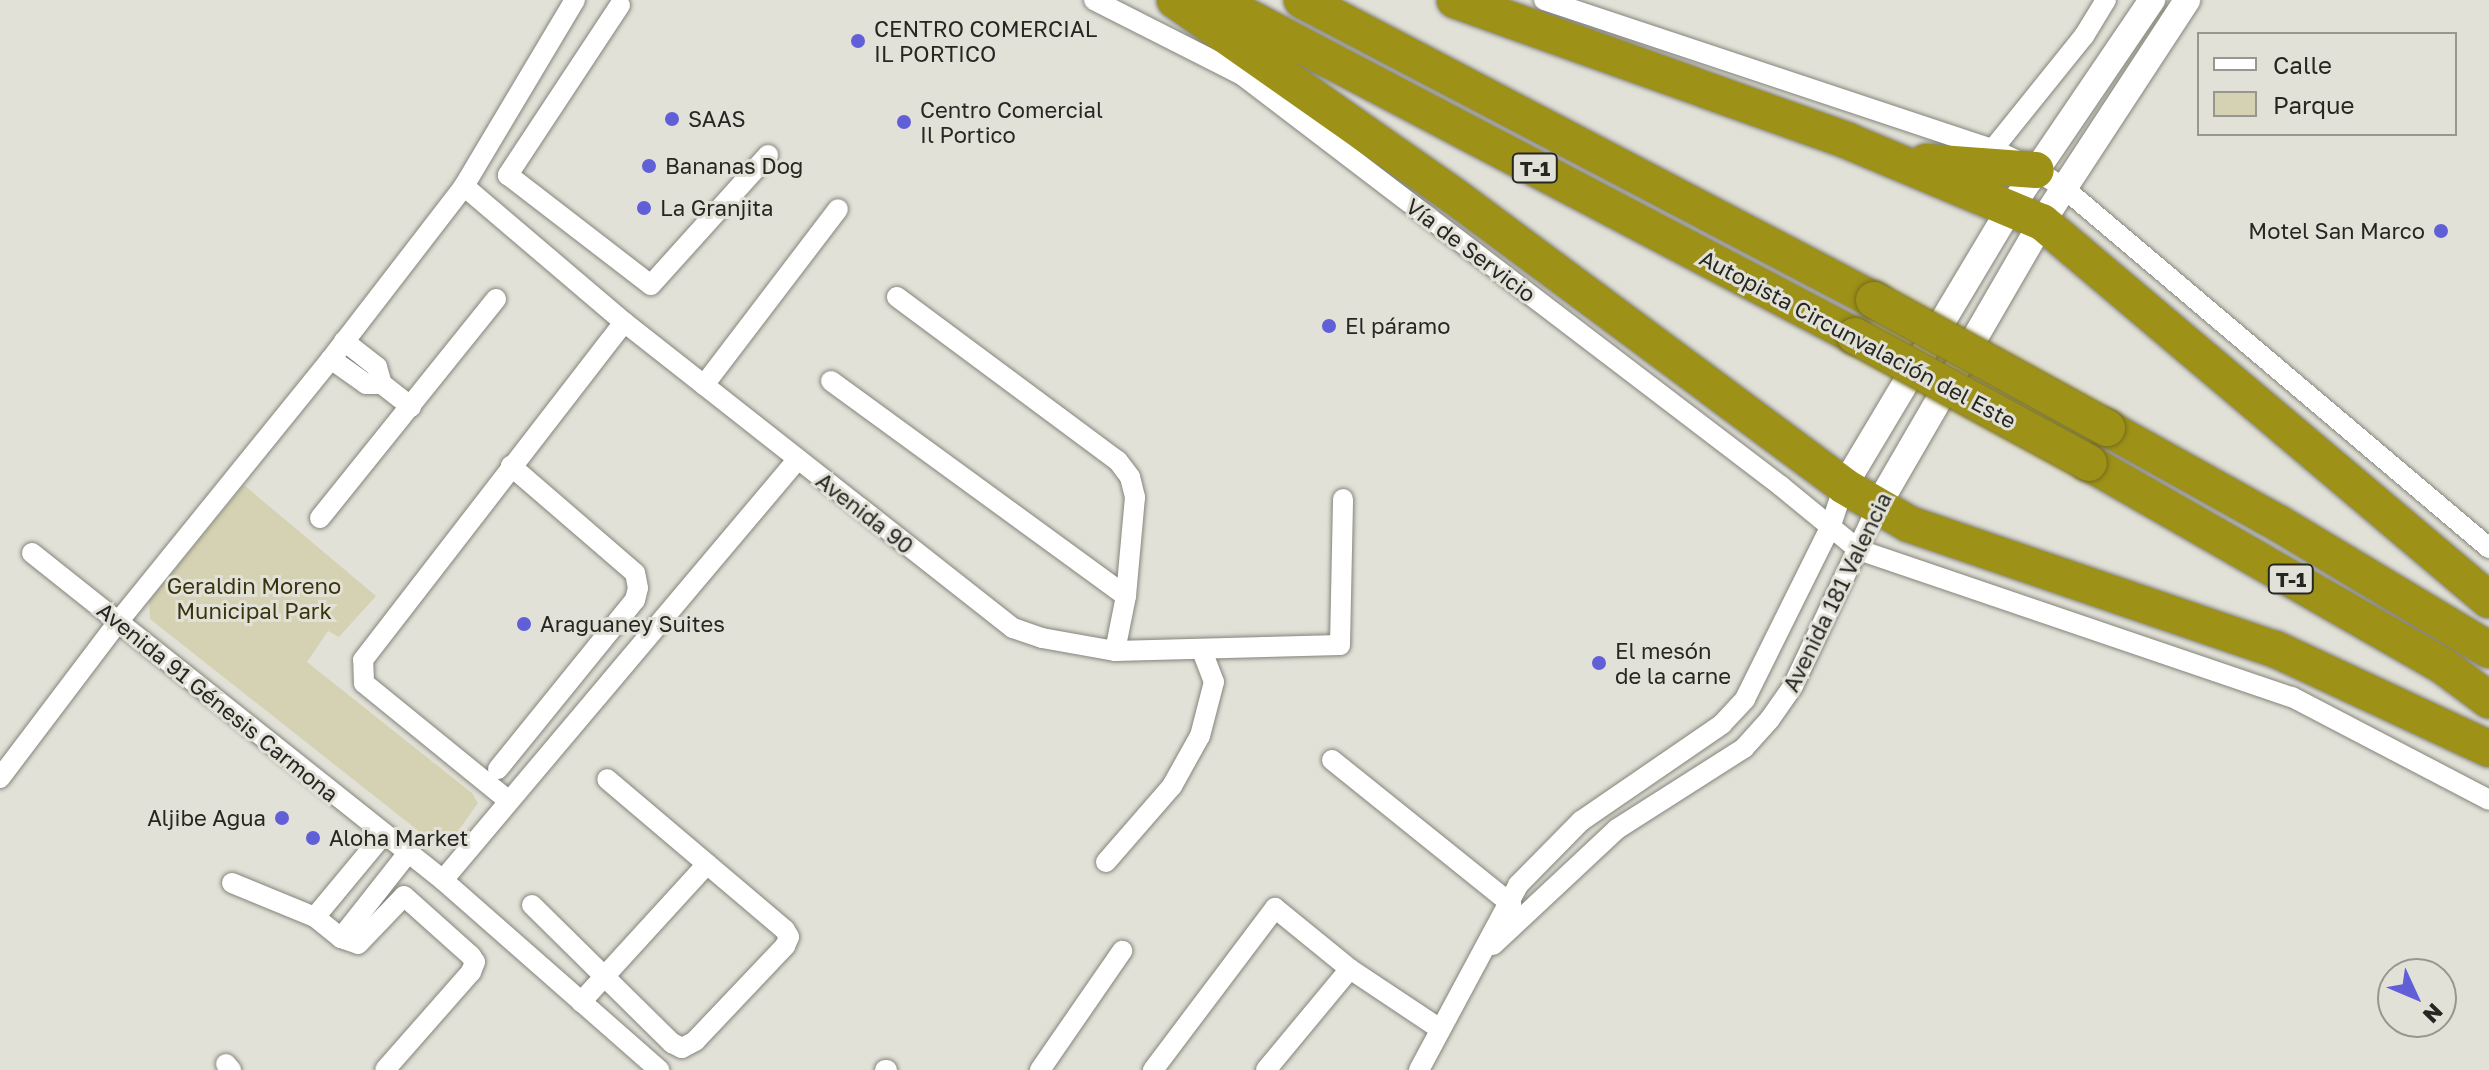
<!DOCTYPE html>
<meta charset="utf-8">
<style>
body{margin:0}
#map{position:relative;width:2489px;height:1070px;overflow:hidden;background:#e2e1d8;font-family:"Golos Text",sans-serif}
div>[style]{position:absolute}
.green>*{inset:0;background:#d5d2b3}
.roads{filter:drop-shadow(0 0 2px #84847b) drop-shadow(0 0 2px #84847b)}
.minor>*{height:20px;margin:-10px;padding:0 10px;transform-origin:10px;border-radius:10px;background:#fff}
.tertiary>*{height:26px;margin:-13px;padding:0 13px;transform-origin:13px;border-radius:13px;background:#fff}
.motorway>*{height:36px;margin:-18px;padding:0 18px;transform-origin:18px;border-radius:18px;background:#9e9118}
.bridges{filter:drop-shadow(0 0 2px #746c1c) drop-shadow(0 0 2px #746c1c)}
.motorway-bridge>*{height:36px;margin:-18px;padding:0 18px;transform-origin:18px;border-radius:18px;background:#9e9118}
.dots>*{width:22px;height:22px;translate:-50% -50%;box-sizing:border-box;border:4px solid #e2e1d8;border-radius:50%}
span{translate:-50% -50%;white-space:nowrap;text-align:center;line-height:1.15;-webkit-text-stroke:6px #e2e1d8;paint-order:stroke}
.shield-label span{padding:2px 6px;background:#e2e1d8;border:2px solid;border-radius:6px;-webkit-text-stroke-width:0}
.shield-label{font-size:20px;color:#262622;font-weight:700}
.poi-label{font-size:22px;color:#262622}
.left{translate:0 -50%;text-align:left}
.right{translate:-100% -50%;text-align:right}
.street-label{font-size:22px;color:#262622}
.park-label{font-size:22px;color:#39340c}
.legend{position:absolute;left:2197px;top:32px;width:260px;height:104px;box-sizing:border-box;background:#e2e1d8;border:2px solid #97968f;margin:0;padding:10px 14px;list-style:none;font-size:24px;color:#262622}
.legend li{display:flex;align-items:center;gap:16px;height:40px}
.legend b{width:40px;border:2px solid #97968f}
.north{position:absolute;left:2377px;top:958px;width:80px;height:80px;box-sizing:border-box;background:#e2e1d8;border:2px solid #97968f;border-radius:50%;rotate:134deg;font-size:22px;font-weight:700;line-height:32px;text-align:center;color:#262622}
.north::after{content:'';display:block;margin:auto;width:28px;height:36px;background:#605fd8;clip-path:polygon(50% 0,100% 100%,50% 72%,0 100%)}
</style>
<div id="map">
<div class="green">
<i style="clip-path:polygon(244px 485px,376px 596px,339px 637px,328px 631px,307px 662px,472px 793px,478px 803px,444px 851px,150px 619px,149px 601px)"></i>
</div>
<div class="roads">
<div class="minor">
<i style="left:1094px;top:0;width:166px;rotate:26.9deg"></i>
<i style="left:1242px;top:75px;width:678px;rotate:37.33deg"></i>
<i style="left:1781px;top:486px;width:101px;rotate:39.4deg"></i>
<i style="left:1859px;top:550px;width:457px;rotate:18.8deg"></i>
<i style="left:2292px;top:697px;width:222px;rotate:27.6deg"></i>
<i style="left:1544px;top:0;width:473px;rotate:18.4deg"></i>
<i style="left:1993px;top:149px;width:48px;rotate:26deg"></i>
<i style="left:2036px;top:170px;width:35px;rotate:33deg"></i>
<i style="left:2065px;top:189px;width:556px;rotate:40.25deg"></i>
<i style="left:620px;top:5px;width:204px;rotate:123.4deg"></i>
<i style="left:508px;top:175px;width:180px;rotate:37.6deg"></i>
<i style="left:651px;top:285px;width:175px;rotate:-48deg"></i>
<i style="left:1993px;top:149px;width:145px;rotate:-51.2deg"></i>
<i style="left:2084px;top:36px;width:42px;rotate:-58.6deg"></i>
<i style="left:464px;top:186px;width:210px;rotate:40.4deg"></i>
<i style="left:624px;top:322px;width:495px;rotate:38.2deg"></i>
<i style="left:1013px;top:628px;width:31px;rotate:19deg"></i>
<i style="left:1042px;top:638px;width:74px;rotate:10.1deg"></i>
<i style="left:1115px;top:651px;width:225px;rotate:-1.5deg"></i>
<i style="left:1340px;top:645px;width:146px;rotate:-88.8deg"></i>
<i style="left:897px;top:297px;width:275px;rotate:36.6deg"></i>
<i style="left:1118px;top:461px;width:20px;rotate:53deg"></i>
<i style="left:1130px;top:477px;width:21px;rotate:76deg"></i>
<i style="left:1135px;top:497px;width:99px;rotate:95.2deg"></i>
<i style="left:1126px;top:596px;width:56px;rotate:101.3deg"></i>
<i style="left:344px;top:341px;width:42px;rotate:38.2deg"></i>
<i style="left:377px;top:367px;width:18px;rotate:74deg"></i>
<i style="left:331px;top:359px;width:43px;rotate:35.5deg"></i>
<i style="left:366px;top:384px;width:16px"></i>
<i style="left:382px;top:384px;width:37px;rotate:38deg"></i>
<i style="left:831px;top:381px;width:365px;rotate:36.1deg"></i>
<i style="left:704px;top:385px;width:221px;rotate:-52.7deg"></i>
<i style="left:320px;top:518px;width:281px;rotate:-51.2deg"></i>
<i style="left:32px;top:553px;width:525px;rotate:38.51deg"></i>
<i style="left:443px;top:880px;width:288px;rotate:41.3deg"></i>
<i style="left:1332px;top:760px;width:230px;rotate:38.8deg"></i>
<i style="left:498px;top:769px;width:218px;rotate:-51deg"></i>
<i style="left:635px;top:600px;width:12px;rotate:-76deg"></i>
<i style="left:638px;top:588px;width:15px;rotate:-101deg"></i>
<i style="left:635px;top:573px;width:164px;rotate:-139.2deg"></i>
<i style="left:0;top:778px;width:196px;rotate:-52.9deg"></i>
<i style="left:118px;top:622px;width:338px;rotate:-51deg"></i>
<i style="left:331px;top:359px;width:218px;rotate:-52.4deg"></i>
<i style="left:464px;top:186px;width:217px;rotate:-59.2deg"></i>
<i style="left:509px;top:801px;width:187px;rotate:-140.9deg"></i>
<i style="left:364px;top:683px;width:23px;rotate:-92deg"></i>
<i style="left:363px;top:660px;width:427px;rotate:-52.3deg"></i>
<i style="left:1106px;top:862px;width:101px;rotate:-49deg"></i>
<i style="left:1172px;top:786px;width:57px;rotate:-60.8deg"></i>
<i style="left:1200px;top:736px;width:56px;rotate:-75.5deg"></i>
<i style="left:1214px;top:682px;width:33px;rotate:-111deg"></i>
<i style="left:443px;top:880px;width:549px;rotate:-49.87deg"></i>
<i style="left:232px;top:883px;width:90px;rotate:22.3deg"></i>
<i style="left:315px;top:917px;width:33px;rotate:39deg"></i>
<i style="left:341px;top:938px;width:18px;rotate:19deg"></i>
<i style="left:358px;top:944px;width:66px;rotate:-46.2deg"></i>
<i style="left:404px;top:896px;width:90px;rotate:41.8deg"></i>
<i style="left:471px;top:956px;width:7px;rotate:56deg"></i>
<i style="left:475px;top:962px;width:11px;rotate:112deg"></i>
<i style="left:471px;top:972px;width:130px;rotate:131.3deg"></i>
<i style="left:532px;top:905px;width:197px;rotate:44.6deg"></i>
<i style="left:672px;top:1043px;width:11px;rotate:27deg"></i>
<i style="left:682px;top:1048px;width:15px;rotate:-28deg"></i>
<i style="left:695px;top:1041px;width:131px;rotate:-46.5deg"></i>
<i style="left:785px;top:946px;width:10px;rotate:-66deg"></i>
<i style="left:789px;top:937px;width:8px;rotate:-120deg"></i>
<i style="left:785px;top:930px;width:233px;rotate:-139.7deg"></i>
<i style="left:315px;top:917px;width:108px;rotate:-50.3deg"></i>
<i style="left:341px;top:938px;width:108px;rotate:-51.8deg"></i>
<i style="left:1493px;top:945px;width:170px;rotate:-43.1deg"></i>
<i style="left:1617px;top:829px;width:151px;rotate:-32.5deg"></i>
<i style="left:1744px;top:748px;width:39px;rotate:-48deg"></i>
<i style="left:1770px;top:719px;width:40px;rotate:-55.1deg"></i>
<i style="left:1793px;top:686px;width:200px;rotate:-64.8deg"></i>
<i style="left:581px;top:1002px;width:187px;rotate:-47.6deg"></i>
<i style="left:226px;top:1064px;width:8px;rotate:50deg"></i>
<i style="left:885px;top:1070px;width:2px"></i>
<i style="left:1040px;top:1070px;width:145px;rotate:-55.4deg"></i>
<i style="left:1153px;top:1070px;width:203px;rotate:-53deg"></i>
<i style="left:1275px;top:908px;width:97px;rotate:39.1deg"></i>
<i style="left:1266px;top:1070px;width:131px;rotate:-50.3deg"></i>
<i style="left:1350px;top:969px;width:108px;rotate:33.7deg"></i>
<i style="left:1419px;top:1070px;width:210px;rotate:-61.8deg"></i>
<i style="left:1518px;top:885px;width:90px;rotate:-45.5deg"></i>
<i style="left:1581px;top:821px;width:171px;rotate:-34.5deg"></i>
<i style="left:1722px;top:724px;width:34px;rotate:-47deg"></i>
<i style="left:1745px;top:699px;width:191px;rotate:-63.6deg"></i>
<i style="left:1830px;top:528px;width:44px;rotate:-71.6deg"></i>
</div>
<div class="tertiary">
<i style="left:1844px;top:486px;width:323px;rotate:-59.1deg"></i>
<i style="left:2010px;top:209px;width:253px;rotate:-55.8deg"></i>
<i style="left:1878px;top:505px;width:327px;rotate:-59.9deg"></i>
<i style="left:2042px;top:222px;width:265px;rotate:-56.8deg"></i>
</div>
<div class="motorway">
<i style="left:1175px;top:0;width:341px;rotate:35.1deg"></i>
<i style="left:1454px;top:196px;width:486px;rotate:36.6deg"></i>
<i style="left:1844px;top:486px;width:75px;rotate:30.3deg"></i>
<i style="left:1909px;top:524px;width:387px;rotate:18.9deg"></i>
<i style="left:2275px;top:649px;width:236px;rotate:25deg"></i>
<i style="left:1215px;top:0;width:723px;rotate:27.7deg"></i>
<i style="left:1302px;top:0;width:646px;rotate:27.68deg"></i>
<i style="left:1455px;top:0;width:418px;rotate:19.7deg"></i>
<i style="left:1848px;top:141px;width:210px;rotate:22.7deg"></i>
<i style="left:2042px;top:222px;width:585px;rotate:40.22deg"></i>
<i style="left:1926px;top:162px;width:110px;rotate:4.2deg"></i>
<i style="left:2107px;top:428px;width:196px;rotate:29.1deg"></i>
<i style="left:2278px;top:523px;width:246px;rotate:31deg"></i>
<i style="left:2089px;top:463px;width:407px;rotate:29.8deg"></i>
<i style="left:2442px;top:665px;width:59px;rotate:36.7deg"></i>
</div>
</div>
<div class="bridges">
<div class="motorway-bridge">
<i style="left:1874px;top:300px;width:266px;rotate:28.8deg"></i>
<i style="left:1855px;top:336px;width:266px;rotate:28.5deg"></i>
</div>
</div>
<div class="dots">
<i style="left:858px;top:41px;background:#605fd8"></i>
<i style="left:672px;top:119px;background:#605fd8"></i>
<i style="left:904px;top:122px;background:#605fd8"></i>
<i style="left:649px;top:166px;background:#605fd8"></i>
<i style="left:644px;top:208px;background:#605fd8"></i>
<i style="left:2441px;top:231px;background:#605fd8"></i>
<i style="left:1329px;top:326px;background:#605fd8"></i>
<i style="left:524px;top:624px;background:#605fd8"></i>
<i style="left:1599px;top:663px;background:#605fd8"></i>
<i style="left:282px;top:818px;background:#605fd8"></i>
<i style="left:313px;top:838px;background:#605fd8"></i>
</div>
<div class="shield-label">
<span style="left:1535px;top:168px">T-1</span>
<span style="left:2291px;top:579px">T-1</span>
</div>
<div class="poi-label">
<span class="left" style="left:874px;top:41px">CENTRO COMERCIAL<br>IL PORTICO</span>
<span class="left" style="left:920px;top:122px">Centro Comercial<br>Il Portico</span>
<span class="left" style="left:688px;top:119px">SAAS</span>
<span class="left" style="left:665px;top:166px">Bananas Dog</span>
<span class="left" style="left:660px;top:208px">La Granjita</span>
<span class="right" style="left:2425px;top:231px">Motel San Marco</span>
<span class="left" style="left:1345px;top:326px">El páramo</span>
<span class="left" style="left:540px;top:624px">Araguaney Suites</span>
<span class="left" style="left:1615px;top:663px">El mesón<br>de la carne</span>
<span class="right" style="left:266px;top:818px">Aljibe Agua</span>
<span class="left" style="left:329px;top:838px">Aloha Market</span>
</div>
<div class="street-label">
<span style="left:1471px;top:250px;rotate:37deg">Vía de Servicio</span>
<span style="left:1858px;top:339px;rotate:28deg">Autopista Circunvalación del Este</span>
<span style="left:865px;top:513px;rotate:38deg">Avenida 90</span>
<span style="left:1837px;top:592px;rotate:-64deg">Avenida 181 Valencia</span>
<span style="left:218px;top:702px;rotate:39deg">Avenida 91 Génesis Carmona</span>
</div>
<div class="park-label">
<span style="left:254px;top:598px">Geraldin Moreno<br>Municipal Park</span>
</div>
<ul class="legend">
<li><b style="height:10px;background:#fff"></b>Calle</li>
<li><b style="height:22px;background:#d5d2b3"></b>Parque</li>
</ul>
<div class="north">N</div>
</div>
